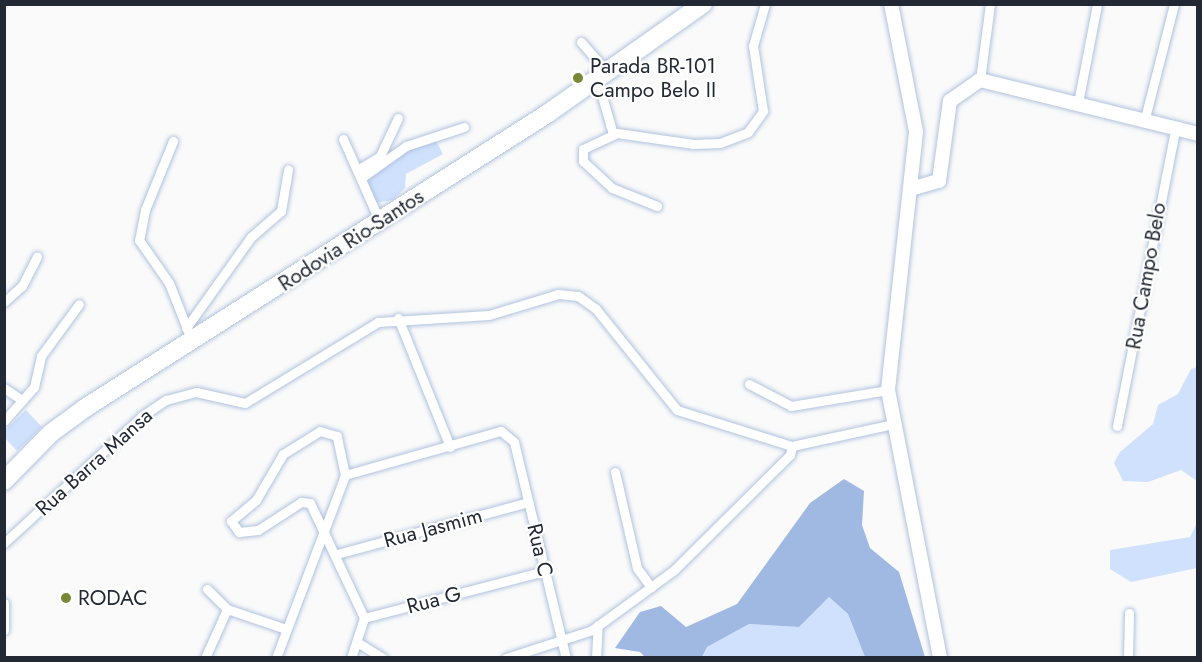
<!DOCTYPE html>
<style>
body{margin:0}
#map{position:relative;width:1202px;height:662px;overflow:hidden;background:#fafafa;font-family:Jost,sans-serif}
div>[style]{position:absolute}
.green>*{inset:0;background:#cfe1fd}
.forest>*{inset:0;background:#9fb9e2}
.roads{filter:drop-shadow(0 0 2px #b0c3df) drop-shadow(0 0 2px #b0c3df)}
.street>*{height:9px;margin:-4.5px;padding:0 4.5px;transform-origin:4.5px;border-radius:4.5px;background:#fff}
.secondary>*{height:14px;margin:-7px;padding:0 7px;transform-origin:7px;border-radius:7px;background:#fff}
.highway>*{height:18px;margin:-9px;padding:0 9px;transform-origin:9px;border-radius:9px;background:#fff}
.dots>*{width:16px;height:16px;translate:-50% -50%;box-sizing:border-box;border:3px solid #fff;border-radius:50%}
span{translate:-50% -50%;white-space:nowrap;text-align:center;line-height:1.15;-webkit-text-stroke:4.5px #fff;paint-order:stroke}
.poi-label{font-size:21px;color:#222934}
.left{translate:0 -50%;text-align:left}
.street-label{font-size:21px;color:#222934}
.frame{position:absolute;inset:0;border:6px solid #222934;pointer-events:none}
</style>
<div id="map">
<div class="green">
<i style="clip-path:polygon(436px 141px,443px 154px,406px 174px,405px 188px,393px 200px,375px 203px,364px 179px,408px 147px)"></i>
<i style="clip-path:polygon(1197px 367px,1197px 481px,1181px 470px,1148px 482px,1123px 481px,1114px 463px,1120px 452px,1153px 424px,1158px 405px,1178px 394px,1191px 369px)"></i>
<i style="clip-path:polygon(26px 410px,42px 427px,17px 451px,5px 438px,5px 430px)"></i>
<i style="clip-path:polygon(1197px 523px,1197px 568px,1131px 582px,1110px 569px,1110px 550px,1190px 537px)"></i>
<i style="clip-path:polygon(829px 597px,848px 614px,865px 657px,702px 658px,707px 647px,749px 624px,799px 627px)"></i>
</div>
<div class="forest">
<i style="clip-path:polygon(844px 479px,864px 491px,862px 525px,870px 548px,899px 572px,925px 657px,865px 657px,848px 614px,829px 597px,799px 627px,749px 624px,707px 647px,702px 657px,645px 657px,640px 652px,615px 648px,640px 612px,661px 606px,686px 627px,737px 604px,810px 503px)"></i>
</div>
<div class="roads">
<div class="street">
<i style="left:581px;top:42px;width:40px;rotate:49deg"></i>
<i style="left:597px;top:79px;width:57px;rotate:73.8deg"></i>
<i style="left:980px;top:80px;width:77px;rotate:-82.5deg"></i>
<i style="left:1078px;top:103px;width:101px;rotate:-79.1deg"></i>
<i style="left:1145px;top:118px;width:118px;rotate:-75.7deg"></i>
<i style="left:343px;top:139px;width:91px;rotate:66deg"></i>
<i style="left:173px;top:141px;width:74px;rotate:112.1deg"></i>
<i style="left:145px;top:210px;width:31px;rotate:101deg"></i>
<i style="left:139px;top:240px;width:52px;rotate:55.1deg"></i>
<i style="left:169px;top:283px;width:62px;rotate:68.4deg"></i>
<i style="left:357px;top:170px;width:27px;rotate:-31deg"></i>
<i style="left:380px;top:156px;width:42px;rotate:-64.7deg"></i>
<i style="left:361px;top:178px;width:55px;rotate:-35.4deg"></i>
<i style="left:406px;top:146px;width:61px;rotate:-18.1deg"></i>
<i style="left:657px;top:206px;width:48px;rotate:-158.2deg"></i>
<i style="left:612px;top:188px;width:40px;rotate:-137deg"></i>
<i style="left:583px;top:161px;width:12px;rotate:-90deg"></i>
<i style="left:583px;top:149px;width:38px;rotate:-25deg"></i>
<i style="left:617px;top:133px;width:77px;rotate:8.2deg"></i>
<i style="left:693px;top:144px;width:27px;rotate:-2deg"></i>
<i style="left:720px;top:143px;width:30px;rotate:-21deg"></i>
<i style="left:748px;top:132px;width:26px;rotate:-54deg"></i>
<i style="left:763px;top:111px;width:66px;rotate:-98.7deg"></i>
<i style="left:753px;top:46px;width:44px;rotate:-74.1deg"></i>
<i style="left:4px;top:302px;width:24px;rotate:-42deg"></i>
<i style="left:22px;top:286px;width:33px;rotate:-63deg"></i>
<i style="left:398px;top:318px;width:139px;rotate:68deg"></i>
<i style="left:186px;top:328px;width:112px;rotate:-54.5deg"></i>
<i style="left:251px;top:237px;width:40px;rotate:-41deg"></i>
<i style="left:281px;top:211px;width:42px;rotate:-80.3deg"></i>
<i style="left:749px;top:384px;width:47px;rotate:27.6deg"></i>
<i style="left:791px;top:406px;width:98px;rotate:-9.4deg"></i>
<i style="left:4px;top:388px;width:22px;rotate:34deg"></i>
<i style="left:4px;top:421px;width:45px;rotate:-48.6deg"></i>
<i style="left:34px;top:387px;width:32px;rotate:-77deg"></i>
<i style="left:41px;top:356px;width:64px;rotate:-53.8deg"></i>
<i style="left:1117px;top:426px;width:306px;rotate:-78.9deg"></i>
<i style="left:615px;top:472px;width:98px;rotate:77.1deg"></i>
<i style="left:637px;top:568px;width:24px;rotate:54deg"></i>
<i style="left:345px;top:475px;width:40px;rotate:-102deg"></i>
<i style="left:337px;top:436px;width:18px;rotate:-164deg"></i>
<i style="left:320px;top:431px;width:44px;rotate:148.1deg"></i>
<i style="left:283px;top:454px;width:53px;rotate:120.4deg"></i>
<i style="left:256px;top:500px;width:33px;rotate:140deg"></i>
<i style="left:231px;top:521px;width:14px;rotate:54deg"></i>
<i style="left:239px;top:532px;width:19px;rotate:-6deg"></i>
<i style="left:258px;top:530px;width:51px;rotate:-33.1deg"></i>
<i style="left:301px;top:502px;width:9px;rotate:6deg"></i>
<i style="left:310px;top:503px;width:127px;rotate:64.8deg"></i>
<i style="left:4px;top:543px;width:188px;rotate:-42.6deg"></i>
<i style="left:142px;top:416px;width:29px;rotate:-34deg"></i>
<i style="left:166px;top:400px;width:31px;rotate:-15deg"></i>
<i style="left:196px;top:392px;width:50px;rotate:12.7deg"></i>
<i style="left:245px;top:403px;width:156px;rotate:-31.3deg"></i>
<i style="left:378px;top:322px;width:111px;rotate:-3.6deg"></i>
<i style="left:489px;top:315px;width:72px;rotate:-16.9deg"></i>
<i style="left:558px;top:294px;width:20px;rotate:6deg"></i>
<i style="left:578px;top:296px;width:22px;rotate:36deg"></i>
<i style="left:596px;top:309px;width:129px;rotate:51.3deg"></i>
<i style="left:677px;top:410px;width:121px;rotate:17.4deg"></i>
<i style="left:792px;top:446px;width:103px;rotate:-12.3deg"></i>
<i style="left:337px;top:554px;width:198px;rotate:-15.2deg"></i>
<i style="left:207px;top:589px;width:28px;rotate:45deg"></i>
<i style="left:227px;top:609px;width:62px;rotate:18.7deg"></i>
<i style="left:4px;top:603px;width:27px;rotate:90deg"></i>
<i style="left:364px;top:618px;width:186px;rotate:-14.6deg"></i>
<i style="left:357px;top:642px;width:31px;rotate:32deg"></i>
<i style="left:205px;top:658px;width:54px;rotate:-65.8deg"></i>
<i style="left:276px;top:658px;width:196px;rotate:-69.3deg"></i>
<i style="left:345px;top:475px;width:162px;rotate:-15.8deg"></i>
<i style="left:501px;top:431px;width:17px;rotate:40deg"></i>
<i style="left:514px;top:442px;width:222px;rotate:76.5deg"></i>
<i style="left:351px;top:658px;width:42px;rotate:-72deg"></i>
<i style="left:506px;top:658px;width:90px;rotate:-18deg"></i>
<i style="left:592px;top:630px;width:102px;rotate:-36.2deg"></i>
<i style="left:674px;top:570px;width:163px;rotate:-44.8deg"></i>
<i style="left:790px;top:455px;width:9px;rotate:-77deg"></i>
<i style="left:596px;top:658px;width:33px;rotate:-87deg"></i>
<i style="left:1128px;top:658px;width:45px;rotate:-88.7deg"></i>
</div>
<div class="secondary">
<i style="left:891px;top:4px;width:130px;rotate:78.9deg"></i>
<i style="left:916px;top:132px;width:260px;rotate:96.2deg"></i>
<i style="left:888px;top:390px;width:273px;rotate:79deg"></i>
<i style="left:914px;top:188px;width:26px;rotate:-16deg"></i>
<i style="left:939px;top:181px;width:81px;rotate:-82.2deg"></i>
<i style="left:950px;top:101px;width:37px;rotate:-35deg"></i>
<i style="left:980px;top:80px;width:225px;rotate:13.9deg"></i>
</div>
<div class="highway">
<i style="left:4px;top:481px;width:67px;rotate:-45.6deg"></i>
<i style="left:51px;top:433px;width:42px;rotate:-36.3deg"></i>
<i style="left:85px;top:408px;width:548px;rotate:-32.47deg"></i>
<i style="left:547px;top:114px;width:191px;rotate:-35.2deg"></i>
</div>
</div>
<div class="dots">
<i style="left:578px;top:78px;background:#788837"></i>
<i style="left:66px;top:598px;background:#788837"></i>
</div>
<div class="poi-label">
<span class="left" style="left:590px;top:78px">Parada BR-101<br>Campo Belo II</span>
<span class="left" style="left:78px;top:598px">RODAC</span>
</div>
<div class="street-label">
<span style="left:351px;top:240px;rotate:-33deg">Rodovia Rio-Santos</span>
<span style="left:1146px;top:276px;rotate:-80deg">Rua Campo Belo</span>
<span style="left:94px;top:462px;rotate:-42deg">Rua Barra Mansa</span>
<span style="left:433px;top:528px;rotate:-15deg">Rua Jasmim</span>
<span style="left:540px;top:550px;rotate:77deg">Rua C</span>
<span style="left:434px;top:600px;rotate:-15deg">Rua G</span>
</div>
<div class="frame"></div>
</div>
